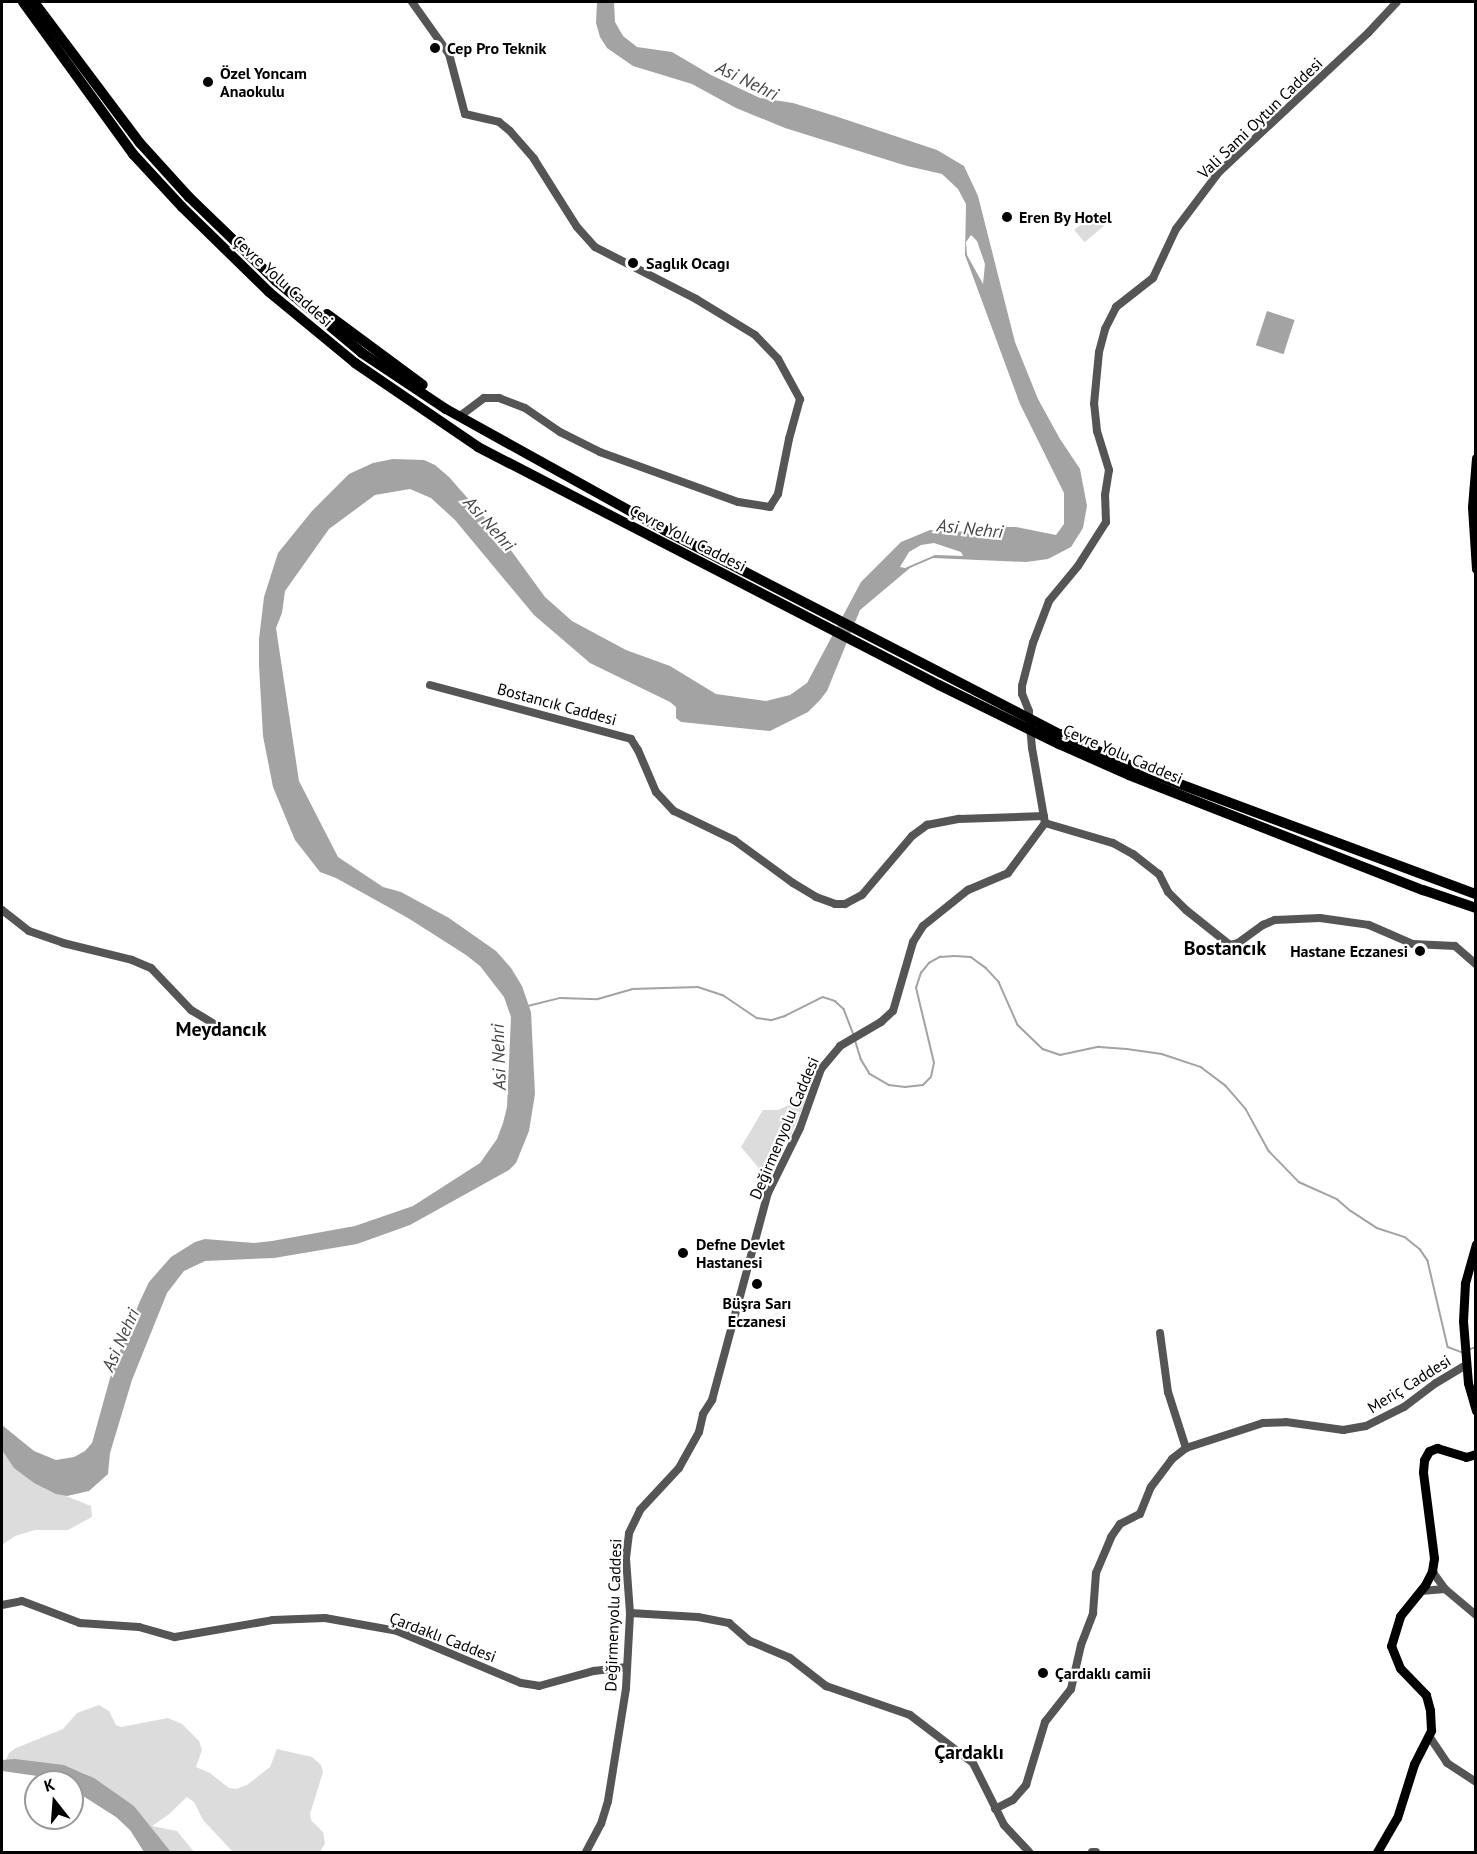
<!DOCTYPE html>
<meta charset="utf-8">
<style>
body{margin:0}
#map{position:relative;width:1477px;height:1854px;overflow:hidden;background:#fff;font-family:"PT Sans",sans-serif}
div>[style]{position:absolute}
.green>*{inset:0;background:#dcdcdc;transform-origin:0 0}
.water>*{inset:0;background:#a3a3a3;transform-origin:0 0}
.stream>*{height:1.5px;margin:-0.75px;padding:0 0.75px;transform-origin:0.75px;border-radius:0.75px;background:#a3a3a3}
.minor>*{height:8px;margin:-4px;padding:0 4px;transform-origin:4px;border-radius:4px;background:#555}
.major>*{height:9px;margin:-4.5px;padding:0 4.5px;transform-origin:4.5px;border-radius:4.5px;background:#000}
.highway>*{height:10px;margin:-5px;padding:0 5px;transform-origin:5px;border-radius:5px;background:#000}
.dots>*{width:16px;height:16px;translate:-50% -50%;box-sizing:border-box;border:3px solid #fff;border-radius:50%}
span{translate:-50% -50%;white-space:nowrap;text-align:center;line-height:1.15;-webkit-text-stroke:4.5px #fff;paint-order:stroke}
.poi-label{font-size:16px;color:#000;font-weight:700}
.left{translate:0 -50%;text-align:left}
.right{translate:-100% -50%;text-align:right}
.street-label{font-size:16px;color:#000}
.water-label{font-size:18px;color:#444;font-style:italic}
.quarter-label{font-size:20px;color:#000;font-weight:700}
.frame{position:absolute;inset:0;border:3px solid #000;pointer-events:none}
.north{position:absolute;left:24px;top:1770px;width:60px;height:60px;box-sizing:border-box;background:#fff;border:2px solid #999;border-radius:50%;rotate:343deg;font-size:16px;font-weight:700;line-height:24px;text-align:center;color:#000}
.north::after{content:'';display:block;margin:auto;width:21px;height:27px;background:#000;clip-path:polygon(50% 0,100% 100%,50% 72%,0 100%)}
</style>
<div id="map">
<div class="green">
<i style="left:1098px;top:210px;width:16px;height:31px;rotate:50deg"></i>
<i style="clip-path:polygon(804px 1098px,805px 1102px,792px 1132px,768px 1179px,741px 1147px,763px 1110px,778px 1110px)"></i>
<i style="clip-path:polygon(2px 1450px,34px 1483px,91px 1506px,92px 1517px,68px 1530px,35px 1530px,15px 1536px,2px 1545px)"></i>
<i style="clip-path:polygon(99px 1705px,109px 1711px,116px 1725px,121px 1727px,168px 1718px,182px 1724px,199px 1741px,202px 1750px,196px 1767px,210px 1773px,229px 1788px,236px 1789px,247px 1785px,270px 1767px,277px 1749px,312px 1757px,321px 1765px,323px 1772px,310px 1814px,311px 1820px,323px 1832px,325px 1843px,320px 1852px,233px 1852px,203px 1820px,194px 1802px,187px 1797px,168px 1815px,152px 1826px,177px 1831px,194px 1852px,171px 1852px,134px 1806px,86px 1774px,64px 1765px,6px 1760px,9px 1753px,16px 1748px,63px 1729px,77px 1713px)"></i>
</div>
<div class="water">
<i style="clip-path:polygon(evenodd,597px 2px,614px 2px,615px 22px,623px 36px,637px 47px,672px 52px,711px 75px,760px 98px,793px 103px,835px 116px,937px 150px,964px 166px,978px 196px,1015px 342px,1038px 399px,1060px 439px,1080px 469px,1087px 506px,1083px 528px,1071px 547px,1048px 559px,1026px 562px,933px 558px,910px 568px,860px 610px,827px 691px,820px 700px,808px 712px,770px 731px,681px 722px,676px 718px,676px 707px,670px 702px,590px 663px,534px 615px,455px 520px,431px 498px,410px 489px,375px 495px,329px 529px,285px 591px,282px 613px,276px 628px,299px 781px,338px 857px,383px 887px,401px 892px,449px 918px,496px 951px,511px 968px,522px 986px,531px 1012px,535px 1094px,529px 1131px,516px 1163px,509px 1170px,410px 1225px,357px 1244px,274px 1258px,205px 1261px,184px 1271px,167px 1293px,132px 1380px,110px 1453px,108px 1474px,89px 1491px,67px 1496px,56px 1494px,34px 1483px,14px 1468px,2px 1450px,2px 1425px,34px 1451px,56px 1460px,74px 1457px,85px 1451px,92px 1443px,112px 1371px,140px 1301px,149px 1282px,171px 1257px,195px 1242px,205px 1239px,254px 1243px,272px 1241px,355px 1226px,413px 1206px,480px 1163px,497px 1139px,503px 1123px,507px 1107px,511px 1017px,504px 997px,480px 966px,466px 955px,408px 918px,336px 878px,320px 872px,295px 840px,273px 787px,263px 736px,259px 665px,259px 639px,264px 597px,278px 553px,312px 511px,349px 474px,373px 463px,393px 459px,424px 460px,435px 465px,449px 477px,499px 534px,545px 597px,572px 621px,626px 650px,670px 666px,716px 694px,766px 701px,790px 695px,807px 683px,861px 582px,901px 542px,930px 530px,956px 532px,997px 527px,1016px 527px,1056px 535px,1064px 524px,1064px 493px,1020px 404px,965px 255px,966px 204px,958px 189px,942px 174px,907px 166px,785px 128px,736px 108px,692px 84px,633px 66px,607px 48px,600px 37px,596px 23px,597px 2px,971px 235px,977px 241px,985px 264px,983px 284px,967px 255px,966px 242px,971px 235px,597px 2px,934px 543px,961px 552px,963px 556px,935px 555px,905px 568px,900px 567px,909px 552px,921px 545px,934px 543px)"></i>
<i style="left:1267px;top:311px;width:29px;height:36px;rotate:18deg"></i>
<i style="clip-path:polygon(15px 1759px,64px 1765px,94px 1778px,134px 1806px,171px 1852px,144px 1852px,130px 1830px,116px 1817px,83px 1796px,72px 1792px,72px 1782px,57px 1782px,51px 1778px,2px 1771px,2px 1760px)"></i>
</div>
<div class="stream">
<i style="left:528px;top:1006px;width:33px;rotate:-14deg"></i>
<i style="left:560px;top:998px;width:38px;rotate:2deg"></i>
<i style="left:598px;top:999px;width:35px;rotate:-16deg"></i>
<i style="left:632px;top:989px;width:66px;rotate:-1.7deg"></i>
<i style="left:698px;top:987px;width:26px;rotate:18deg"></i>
<i style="left:723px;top:995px;width:41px;rotate:34.1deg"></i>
<i style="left:757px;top:1018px;width:15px;rotate:8deg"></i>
<i style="left:772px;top:1020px;width:14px;rotate:-17deg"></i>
<i style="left:785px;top:1016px;width:42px;rotate:-26.6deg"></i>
<i style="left:823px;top:997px;width:13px;rotate:18deg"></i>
<i style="left:835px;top:1001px;width:12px;rotate:42deg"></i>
<i style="left:844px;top:1009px;width:28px;rotate:69deg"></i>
<i style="left:855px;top:1039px;width:21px;rotate:73deg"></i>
<i style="left:861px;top:1059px;width:17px;rotate:59deg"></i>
<i style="left:870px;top:1074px;width:22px;rotate:30deg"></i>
<i style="left:889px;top:1085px;width:16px;rotate:7deg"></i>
<i style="left:905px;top:1087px;width:18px;rotate:-6deg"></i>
<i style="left:923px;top:1085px;width:11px;rotate:-45deg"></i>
<i style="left:931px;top:1077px;width:14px;rotate:-78deg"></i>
<i style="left:934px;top:1063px;width:77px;rotate:-103.5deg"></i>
<i style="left:916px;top:988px;width:16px;rotate:-72deg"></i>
<i style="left:921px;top:973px;width:13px;rotate:-51deg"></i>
<i style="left:929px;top:963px;width:13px;rotate:-29deg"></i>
<i style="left:940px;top:957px;width:14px;rotate:-4deg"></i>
<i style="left:954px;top:956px;width:17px;rotate:3deg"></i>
<i style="left:971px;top:957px;width:19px;rotate:36deg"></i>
<i style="left:986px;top:968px;width:19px;rotate:47deg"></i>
<i style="left:999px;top:982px;width:47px;rotate:66.2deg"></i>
<i style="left:1018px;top:1025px;width:35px;rotate:44deg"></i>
<i style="left:1043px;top:1049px;width:18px;rotate:19deg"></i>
<i style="left:1060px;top:1055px;width:40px;rotate:-12deg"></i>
<i style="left:1099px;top:1047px;width:28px;rotate:4deg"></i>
<i style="left:1127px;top:1049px;width:35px;rotate:8deg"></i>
<i style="left:1162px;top:1054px;width:41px;rotate:18.4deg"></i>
<i style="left:1201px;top:1067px;width:31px;rotate:37deg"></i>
<i style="left:1226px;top:1086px;width:30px;rotate:49deg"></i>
<i style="left:1246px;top:1109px;width:48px;rotate:61.3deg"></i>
<i style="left:1269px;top:1151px;width:43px;rotate:45.9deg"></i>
<i style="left:1299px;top:1182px;width:42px;rotate:24.1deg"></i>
<i style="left:1337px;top:1199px;width:18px;rotate:41deg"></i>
<i style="left:1351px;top:1211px;width:31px;rotate:33deg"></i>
<i style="left:1377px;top:1228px;width:29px;rotate:18deg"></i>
<i style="left:1405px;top:1237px;width:19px;rotate:39deg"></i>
<i style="left:1420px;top:1249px;width:14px;rotate:56deg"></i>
<i style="left:1428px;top:1261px;width:88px;rotate:76.9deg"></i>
<i style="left:1448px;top:1347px;width:14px;rotate:21deg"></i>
<i style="left:1468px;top:1350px;width:9px;rotate:-21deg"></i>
</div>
<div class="minor">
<i style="left:412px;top:2px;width:64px;rotate:54.6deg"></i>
<i style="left:449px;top:54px;width:62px;rotate:75.1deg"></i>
<i style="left:465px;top:114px;width:35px;rotate:13deg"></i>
<i style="left:499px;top:122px;width:14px;rotate:39deg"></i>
<i style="left:510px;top:131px;width:37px;rotate:49deg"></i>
<i style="left:534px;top:159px;width:80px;rotate:57.7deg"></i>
<i style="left:577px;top:227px;width:27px;rotate:48deg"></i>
<i style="left:595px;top:247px;width:114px;rotate:27.2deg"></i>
<i style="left:696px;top:299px;width:69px;rotate:31.4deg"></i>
<i style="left:755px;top:335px;width:33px;rotate:46deg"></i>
<i style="left:778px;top:359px;width:46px;rotate:61.2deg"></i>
<i style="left:800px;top:399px;width:41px;rotate:105.4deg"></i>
<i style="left:789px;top:439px;width:56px;rotate:101.3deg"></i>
<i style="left:778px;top:494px;width:15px;rotate:122deg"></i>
<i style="left:770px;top:507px;width:32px;rotate:-171deg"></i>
<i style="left:738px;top:502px;width:147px;rotate:-160.1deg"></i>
<i style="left:600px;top:452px;width:45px;rotate:-153.4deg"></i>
<i style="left:560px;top:432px;width:42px;rotate:-145.6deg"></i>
<i style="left:525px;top:408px;width:28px;rotate:-159deg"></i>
<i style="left:499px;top:398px;width:15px;rotate:180deg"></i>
<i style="left:484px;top:398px;width:30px;rotate:143deg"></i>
<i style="left:430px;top:685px;width:208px;rotate:15deg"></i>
<i style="left:631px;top:739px;width:13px;rotate:58deg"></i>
<i style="left:638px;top:750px;width:46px;rotate:66.8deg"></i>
<i style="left:656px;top:792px;width:26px;rotate:47deg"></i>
<i style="left:674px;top:811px;width:67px;rotate:25.8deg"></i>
<i style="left:734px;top:840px;width:73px;rotate:36.1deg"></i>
<i style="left:793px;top:883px;width:27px;rotate:31deg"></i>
<i style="left:816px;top:897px;width:20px;rotate:20deg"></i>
<i style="left:835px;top:904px;width:10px"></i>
<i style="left:845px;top:904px;width:19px;rotate:-28deg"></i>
<i style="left:862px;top:895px;width:77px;rotate:-49.7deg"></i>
<i style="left:912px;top:836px;width:19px;rotate:-36deg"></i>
<i style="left:927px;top:825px;width:33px;rotate:-11deg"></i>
<i style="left:959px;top:819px;width:85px;rotate:-2deg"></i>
<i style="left:1045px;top:823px;width:71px;rotate:16.4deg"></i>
<i style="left:1113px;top:843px;width:23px;rotate:29deg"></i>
<i style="left:1133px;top:854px;width:33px;rotate:38deg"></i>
<i style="left:1159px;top:874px;width:20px;rotate:63deg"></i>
<i style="left:1168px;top:892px;width:25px;rotate:45deg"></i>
<i style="left:1186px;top:910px;width:56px;rotate:38.5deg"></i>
<i style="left:1230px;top:945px;width:8px;rotate:-14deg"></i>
<i style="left:1238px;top:943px;width:31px;rotate:-36deg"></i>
<i style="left:1263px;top:925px;width:13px;rotate:-23deg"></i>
<i style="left:1275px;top:920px;width:45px;rotate:-2.5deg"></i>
<i style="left:1320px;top:918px;width:49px;rotate:8.1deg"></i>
<i style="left:1369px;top:925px;width:48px;rotate:23.4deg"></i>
<i style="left:1413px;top:944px;width:42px;rotate:2.7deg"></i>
<i style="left:1455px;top:946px;width:28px;rotate:41deg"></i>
<i style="left:2px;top:910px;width:34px;rotate:38deg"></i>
<i style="left:29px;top:931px;width:36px;rotate:19deg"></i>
<i style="left:63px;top:943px;width:71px;rotate:13.8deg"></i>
<i style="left:132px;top:960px;width:21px;rotate:23deg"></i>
<i style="left:151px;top:968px;width:58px;rotate:46.4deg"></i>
<i style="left:191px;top:1010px;width:39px;rotate:31deg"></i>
<i style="left:1160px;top:1333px;width:60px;rotate:82.3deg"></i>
<i style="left:1168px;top:1392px;width:59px;rotate:72.2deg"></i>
<i style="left:1445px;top:1589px;width:40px;rotate:40deg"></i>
<i style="left:1421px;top:1591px;width:24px;rotate:-5deg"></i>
<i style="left:1445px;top:1589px;width:22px;rotate:-126deg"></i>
<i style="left:2px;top:1605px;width:20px;rotate:-11deg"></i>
<i style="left:22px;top:1601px;width:62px;rotate:20.8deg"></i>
<i style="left:80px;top:1623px;width:59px;rotate:3.9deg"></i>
<i style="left:139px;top:1627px;width:37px;rotate:16deg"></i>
<i style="left:175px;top:1637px;width:99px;rotate:-9.8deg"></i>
<i style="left:273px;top:1620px;width:52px;rotate:-2.2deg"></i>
<i style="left:325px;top:1618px;width:73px;rotate:10.2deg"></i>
<i style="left:397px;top:1631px;width:134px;rotate:22.8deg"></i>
<i style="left:521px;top:1683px;width:18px;rotate:9deg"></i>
<i style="left:539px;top:1686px;width:57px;rotate:-15.3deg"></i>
<i style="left:594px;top:1671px;width:33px;rotate:-7deg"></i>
<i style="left:630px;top:1613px;width:68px;rotate:3.4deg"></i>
<i style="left:698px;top:1617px;width:32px;rotate:11deg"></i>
<i style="left:729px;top:1623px;width:28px;rotate:41deg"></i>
<i style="left:750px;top:1641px;width:43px;rotate:23deg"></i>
<i style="left:790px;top:1658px;width:46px;rotate:37.9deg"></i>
<i style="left:826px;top:1686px;width:89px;rotate:19deg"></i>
<i style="left:910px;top:1715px;width:79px;rotate:37.3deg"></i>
<i style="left:973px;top:1763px;width:69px;rotate:63.4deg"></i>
<i style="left:1004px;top:1825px;width:37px;rotate:47deg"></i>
<i style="left:1429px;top:1736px;width:32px;rotate:56deg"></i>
<i style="left:1447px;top:1763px;width:35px;rotate:33deg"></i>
<i style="left:995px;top:1809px;width:20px;rotate:-27deg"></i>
<i style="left:1013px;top:1800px;width:20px;rotate:-49deg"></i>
<i style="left:1026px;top:1785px;width:66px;rotate:-73.2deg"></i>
<i style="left:1045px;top:1722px;width:42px;rotate:-51.8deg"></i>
<i style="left:1071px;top:1689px;width:45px;rotate:-77.2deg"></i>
<i style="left:1081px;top:1645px;width:34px;rotate:-69deg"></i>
<i style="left:1093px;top:1613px;width:40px;rotate:-85.7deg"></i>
<i style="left:1096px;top:1573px;width:39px;rotate:-67deg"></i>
<i style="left:1111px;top:1537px;width:16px;rotate:-55deg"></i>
<i style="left:1120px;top:1524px;width:22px;rotate:-27deg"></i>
<i style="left:1140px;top:1514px;width:29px;rotate:-68deg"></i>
<i style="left:1151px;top:1487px;width:35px;rotate:-53deg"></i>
<i style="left:1172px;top:1459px;width:18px;rotate:-38deg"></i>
<i style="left:1186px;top:1448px;width:81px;rotate:-18deg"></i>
<i style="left:1263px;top:1423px;width:23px;rotate:-2deg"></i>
<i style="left:1286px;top:1422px;width:58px;rotate:8deg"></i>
<i style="left:1343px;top:1430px;width:23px;rotate:-10deg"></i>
<i style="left:1366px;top:1426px;width:42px;rotate:-26.6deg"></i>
<i style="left:1404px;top:1407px;width:40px;rotate:-37deg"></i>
<i style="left:1436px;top:1383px;width:35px;rotate:-31deg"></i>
<i style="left:586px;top:1852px;width:32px;rotate:-62deg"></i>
<i style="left:601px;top:1824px;width:24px;rotate:-73deg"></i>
<i style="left:608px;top:1801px;width:114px;rotate:-80.9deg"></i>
<i style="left:626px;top:1688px;width:75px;rotate:-86.9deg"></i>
<i style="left:630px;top:1613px;width:55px;rotate:-94.2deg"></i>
<i style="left:626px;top:1558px;width:25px;rotate:-83deg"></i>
<i style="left:629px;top:1533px;width:25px;rotate:-64deg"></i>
<i style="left:640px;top:1510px;width:57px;rotate:-47.1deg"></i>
<i style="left:679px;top:1468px;width:41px;rotate:-60.9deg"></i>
<i style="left:699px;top:1432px;width:18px;rotate:-77deg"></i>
<i style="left:703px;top:1414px;width:17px;rotate:-57deg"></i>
<i style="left:712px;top:1400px;width:214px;rotate:-74.9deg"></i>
<i style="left:768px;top:1193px;width:72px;rotate:-63.8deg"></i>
<i style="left:800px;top:1128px;width:63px;rotate:-70.4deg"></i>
<i style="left:821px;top:1069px;width:30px;rotate:-50deg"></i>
<i style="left:840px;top:1046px;width:48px;rotate:-30.3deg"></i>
<i style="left:881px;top:1022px;width:16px;rotate:-43deg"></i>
<i style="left:893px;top:1011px;width:72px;rotate:-73.8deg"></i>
<i style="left:913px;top:942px;width:19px;rotate:-58deg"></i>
<i style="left:923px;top:926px;width:58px;rotate:-38.7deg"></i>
<i style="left:968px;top:890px;width:43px;rotate:-23deg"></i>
<i style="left:1008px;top:873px;width:62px;rotate:-53.5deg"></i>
<i style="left:1045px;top:823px;width:76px;rotate:-99.8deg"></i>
<i style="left:1032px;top:748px;width:37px;rotate:-95deg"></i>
<i style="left:1029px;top:711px;width:18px;rotate:-112deg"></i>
<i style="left:1022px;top:694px;width:8px;rotate:-90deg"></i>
<i style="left:1022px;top:686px;width:44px;rotate:-75.7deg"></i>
<i style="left:1033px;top:643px;width:45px;rotate:-69.1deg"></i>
<i style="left:1049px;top:601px;width:45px;rotate:-50.4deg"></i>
<i style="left:1078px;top:566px;width:52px;rotate:-57.5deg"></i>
<i style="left:1106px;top:522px;width:27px;rotate:-92deg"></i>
<i style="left:1105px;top:495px;width:25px;rotate:-81deg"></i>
<i style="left:1109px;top:470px;width:41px;rotate:-107.1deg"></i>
<i style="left:1097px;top:431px;width:27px;rotate:-96deg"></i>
<i style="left:1094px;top:404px;width:52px;rotate:-84.5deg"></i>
<i style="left:1099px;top:352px;width:24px;rotate:-75deg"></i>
<i style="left:1105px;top:329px;width:25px;rotate:-63deg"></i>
<i style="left:1116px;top:307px;width:47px;rotate:-38.1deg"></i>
<i style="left:1153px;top:278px;width:54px;rotate:-64.9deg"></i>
<i style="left:1176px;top:229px;width:71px;rotate:-53deg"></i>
<i style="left:1219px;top:172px;width:204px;rotate:-43deg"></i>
<i style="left:1368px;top:33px;width:42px;rotate:-46.9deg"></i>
<i style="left:1092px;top:1852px;width:4px"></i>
</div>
<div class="major">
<i style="left:1476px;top:458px;width:49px;rotate:94.7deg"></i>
<i style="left:1472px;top:507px;width:62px;rotate:86.3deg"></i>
<i style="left:1476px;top:1244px;width:41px;rotate:105.8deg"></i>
<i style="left:1465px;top:1283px;width:38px;rotate:93deg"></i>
<i style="left:1463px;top:1321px;width:62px;rotate:85.4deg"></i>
<i style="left:1468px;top:1383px;width:29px;rotate:74deg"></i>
<i style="left:1377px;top:1852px;width:39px;rotate:-60deg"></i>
<i style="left:1397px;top:1818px;width:57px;rotate:-72.5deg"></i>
<i style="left:1414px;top:1764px;width:38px;rotate:-63deg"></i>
<i style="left:1431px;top:1730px;width:20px;rotate:-93deg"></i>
<i style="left:1430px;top:1710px;width:16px;rotate:-105deg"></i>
<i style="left:1426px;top:1695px;width:37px;rotate:-134deg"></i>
<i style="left:1400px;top:1668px;width:24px;rotate:-112deg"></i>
<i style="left:1391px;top:1646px;width:31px;rotate:-73deg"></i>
<i style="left:1400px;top:1616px;width:40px;rotate:-51deg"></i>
<i style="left:1425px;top:1585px;width:16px;rotate:-63deg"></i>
<i style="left:1432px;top:1571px;width:13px;rotate:-81deg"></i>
<i style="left:1434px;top:1558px;width:87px;rotate:-97.3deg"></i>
<i style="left:1423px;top:1472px;width:12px;rotate:-85deg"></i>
<i style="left:1424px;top:1460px;width:10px;rotate:-61deg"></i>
<i style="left:1429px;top:1451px;width:9px;rotate:-21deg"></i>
<i style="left:1437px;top:1448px;width:30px;rotate:17deg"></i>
<i style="left:1466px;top:1457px;width:10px;rotate:-17deg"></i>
</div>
<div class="highway">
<i style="left:23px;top:2px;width:188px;rotate:54.1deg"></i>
<i style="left:133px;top:154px;width:72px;rotate:47.2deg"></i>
<i style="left:182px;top:207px;width:122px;rotate:44.3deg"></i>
<i style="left:269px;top:292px;width:112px;rotate:39.5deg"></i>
<i style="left:355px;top:363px;width:149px;rotate:34.3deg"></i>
<i style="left:478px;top:447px;width:519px;rotate:27.31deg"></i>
<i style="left:939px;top:685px;width:134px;rotate:26.2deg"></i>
<i style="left:1059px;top:744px;width:77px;rotate:23.9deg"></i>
<i style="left:1129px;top:775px;width:316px;rotate:21.4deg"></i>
<i style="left:1423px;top:890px;width:56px;rotate:18.8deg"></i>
<i style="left:34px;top:2px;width:176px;rotate:53.1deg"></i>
<i style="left:140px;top:143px;width:73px;rotate:47.8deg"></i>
<i style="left:189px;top:197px;width:121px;rotate:44deg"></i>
<i style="left:276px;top:281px;width:112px;rotate:39.9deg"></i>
<i style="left:362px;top:353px;width:101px;rotate:33.7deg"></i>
<i style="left:446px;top:409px;width:249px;rotate:29deg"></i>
<i style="left:664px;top:530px;width:445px;rotate:27.3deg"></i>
<i style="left:1060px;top:734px;width:81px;rotate:24deg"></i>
<i style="left:1134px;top:767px;width:365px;rotate:20.4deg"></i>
<i style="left:327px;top:314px;width:119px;rotate:36.5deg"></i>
</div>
<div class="dots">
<i style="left:435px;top:48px;background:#000"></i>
<i style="left:208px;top:82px;background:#000"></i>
<i style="left:1007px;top:217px;background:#000"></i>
<i style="left:633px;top:263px;background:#000"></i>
<i style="left:1420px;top:951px;background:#000"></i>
<i style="left:683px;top:1253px;background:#000"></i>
<i style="left:757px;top:1284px;background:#000"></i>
<i style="left:1043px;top:1673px;background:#000"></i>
</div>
<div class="poi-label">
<span class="left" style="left:447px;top:48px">Cep Pro Teknik</span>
<span class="left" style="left:220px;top:82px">Özel Yoncam<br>Anaokulu</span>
<span class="left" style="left:1019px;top:217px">Eren By Hotel</span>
<span class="left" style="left:646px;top:263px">Saglık Ocagı</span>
<span class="right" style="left:1408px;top:951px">Hastane Eczanesi</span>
<span class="left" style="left:696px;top:1253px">Defne Devlet<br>Hastanesi</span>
<span style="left:757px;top:1312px">Büşra Sarı<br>Eczanesi</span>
<span class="left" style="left:1055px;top:1673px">Çardaklı camii</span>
</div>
<div class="street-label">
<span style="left:1260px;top:118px;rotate:-44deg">Vali Sami Oytun Caddesi</span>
<span style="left:283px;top:281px;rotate:42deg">Çevre Yolu Caddesi</span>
<span style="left:688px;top:538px;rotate:27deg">Çevre Yolu Caddesi</span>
<span style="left:557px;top:704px;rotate:15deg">Bostancık Caddesi</span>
<span style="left:1123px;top:754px;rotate:23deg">Çevre Yolu Caddesi</span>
<span style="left:784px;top:1128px;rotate:-67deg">Değirmenyolu Caddesi</span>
<span style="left:1409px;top:1384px;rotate:-32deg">Meriç Caddesi</span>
<span style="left:613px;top:1615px;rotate:-88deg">Değirmenyolu Caddesi</span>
<span style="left:443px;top:1637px;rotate:21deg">Çardaklı Caddesi</span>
</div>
<div class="water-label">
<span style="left:747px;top:81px;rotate:26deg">Asi Nehri</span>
<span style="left:489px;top:524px;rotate:48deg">Asi Nehri</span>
<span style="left:970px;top:529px;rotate:6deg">Asi Nehri</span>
<span style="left:499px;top:1057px;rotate:-92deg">Asi Nehri</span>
<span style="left:121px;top:1340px;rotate:-66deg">Asi Nehri</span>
</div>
<div class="quarter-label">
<span style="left:1225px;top:948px">Bostancık</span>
<span style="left:221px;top:1029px">Meydancık</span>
<span style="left:969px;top:1752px">Çardaklı</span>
</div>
<div class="frame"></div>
<div class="north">K</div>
</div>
